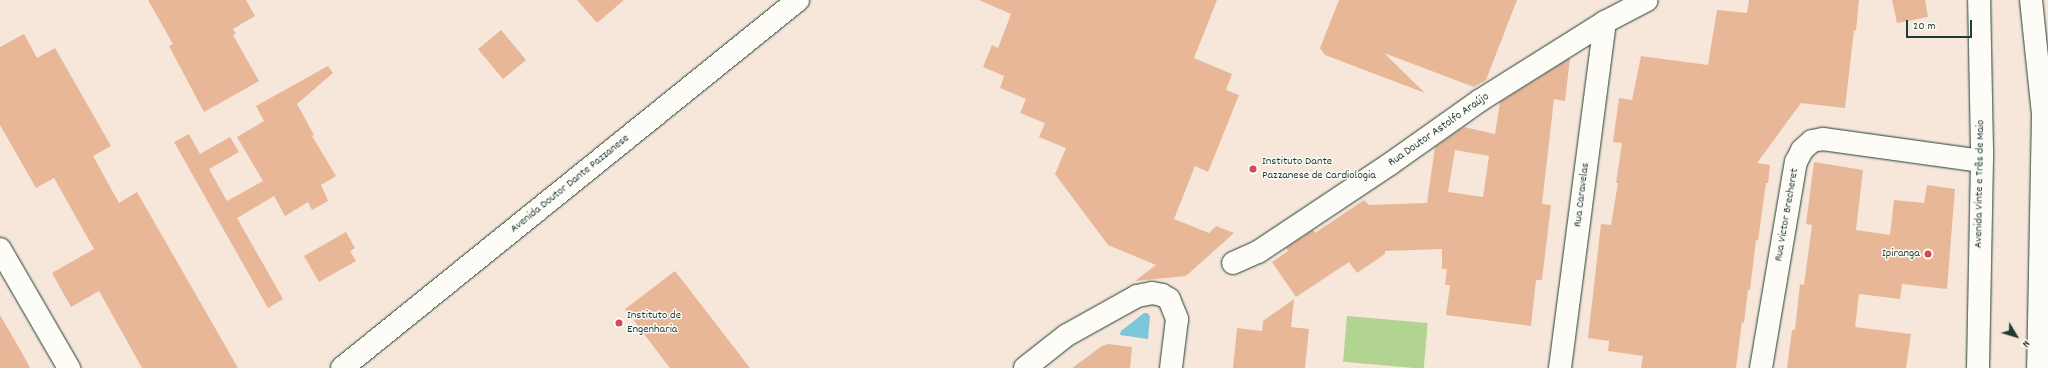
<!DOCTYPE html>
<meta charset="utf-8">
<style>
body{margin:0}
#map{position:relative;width:2048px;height:368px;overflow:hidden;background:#f6e7da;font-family:Dekko,sans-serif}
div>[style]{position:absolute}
.green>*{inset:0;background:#b1d590;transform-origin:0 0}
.water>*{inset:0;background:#7bc6da}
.building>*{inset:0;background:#e7b798;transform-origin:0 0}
.roads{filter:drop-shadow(0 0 1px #1f3d34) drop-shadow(0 0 1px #1f3d34)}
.minor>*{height:22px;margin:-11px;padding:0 11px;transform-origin:11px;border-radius:11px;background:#fdfcf7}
.highway>*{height:22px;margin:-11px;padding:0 11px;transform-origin:11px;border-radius:11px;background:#fdfcf7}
.dots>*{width:11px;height:11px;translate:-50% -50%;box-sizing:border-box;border:2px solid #fdfcf7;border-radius:50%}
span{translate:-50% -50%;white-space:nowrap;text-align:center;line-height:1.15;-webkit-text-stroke:3px #fdfcf7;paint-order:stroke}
.street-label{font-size:12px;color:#1f3d34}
.poi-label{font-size:12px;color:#1f3d34}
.left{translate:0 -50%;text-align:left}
.right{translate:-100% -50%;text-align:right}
.north{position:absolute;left:1996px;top:316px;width:40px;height:40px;-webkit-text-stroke:3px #fdfcf7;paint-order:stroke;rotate:128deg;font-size:11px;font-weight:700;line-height:16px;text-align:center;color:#1f3d34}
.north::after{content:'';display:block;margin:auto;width:14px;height:18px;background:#1f3d34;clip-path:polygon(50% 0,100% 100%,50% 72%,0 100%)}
.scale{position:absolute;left:1906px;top:20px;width:66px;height:18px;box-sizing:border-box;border:2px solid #1f3d34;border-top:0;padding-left:5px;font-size:12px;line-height:14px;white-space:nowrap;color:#1f3d34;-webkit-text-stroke:3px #fdfcf7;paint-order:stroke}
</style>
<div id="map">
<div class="green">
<i style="left:1347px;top:316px;width:81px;height:46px;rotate:5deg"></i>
</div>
<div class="water">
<i style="clip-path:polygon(1144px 313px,1147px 313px,1150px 316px,1148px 339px,1120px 335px,1121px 331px)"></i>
</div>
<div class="building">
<i style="clip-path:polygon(148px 0,246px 0,255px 16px,233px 29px,236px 34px,233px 35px,259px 81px,204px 112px,169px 46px,173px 44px)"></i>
<i style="clip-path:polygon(577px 0,624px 0,597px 23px)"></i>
<i style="clip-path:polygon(979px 0,1217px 0,1194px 58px,1232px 74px,1226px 90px,1239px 95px,1208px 172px,1195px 166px,1174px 219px,1209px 233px,1216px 226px,1234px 233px,1186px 276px,1135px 281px,1156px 265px,1108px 245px,1055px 174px,1066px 148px,1039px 137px,1045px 123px,1020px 113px,1026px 99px,1000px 88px,1004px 76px,983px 67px,992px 45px,998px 48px,1011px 14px)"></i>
<i style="clip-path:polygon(1339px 0,1517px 0,1486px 80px,1474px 87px,1384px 53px,1425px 93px,1325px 55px,1320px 48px)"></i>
<i style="clip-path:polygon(1749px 0,1859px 0,1856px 31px,1854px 30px,1845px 108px,1801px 103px,1757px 163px,1770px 165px,1768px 183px,1766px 183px,1758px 241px,1756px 240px,1750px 290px,1748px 290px,1744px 323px,1742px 322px,1736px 368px,1641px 368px,1643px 356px,1608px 351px,1609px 341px,1588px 338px,1601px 224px,1611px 225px,1618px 183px,1616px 183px,1622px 143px,1613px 142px,1619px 98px,1632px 100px,1641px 56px,1708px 65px,1717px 10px,1747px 13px)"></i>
<i style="clip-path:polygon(1892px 0,1925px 0,1928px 17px,1897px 23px)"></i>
<i style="left:501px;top:30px;width:39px;height:30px;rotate:50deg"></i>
<i style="clip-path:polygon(24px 34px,37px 58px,55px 48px,111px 146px,93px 156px,119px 203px,137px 192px,238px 368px,142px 368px,99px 291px,71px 307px,52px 273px,94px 249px,54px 178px,36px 188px,0 125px,0 47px)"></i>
<i style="clip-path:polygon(evenodd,1570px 58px,1565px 101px,1554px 99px,1542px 204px,1551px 205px,1542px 280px,1536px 280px,1531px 326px,1446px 315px,1450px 285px,1445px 285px,1447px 269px,1442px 269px,1442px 249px,1385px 251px,1385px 254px,1357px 273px,1349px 262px,1296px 297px,1272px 262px,1288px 251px,1286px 248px,1313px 230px,1315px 233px,1364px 200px,1369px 205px,1427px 203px,1435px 147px,1464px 127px,1495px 134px,1500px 102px,1570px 58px,1455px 150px,1489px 156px,1483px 197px,1448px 192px,1455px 150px)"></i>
<i style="clip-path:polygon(328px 66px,333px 73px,297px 104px,314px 135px,312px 136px,336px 176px,321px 185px,328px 201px,312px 210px,308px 202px,285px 216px,274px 196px,237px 218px,283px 299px,268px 308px,174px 142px,189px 134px,200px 154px,230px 137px,239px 152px,209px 169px,227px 201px,263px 181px,237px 137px,264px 121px,256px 106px)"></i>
<i style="clip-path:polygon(1814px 162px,1863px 170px,1856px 230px,1890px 235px,1894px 200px,1924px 203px,1927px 185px,1955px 189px,1947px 289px,1902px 284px,1900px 299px,1859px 294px,1855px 327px,1911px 334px,1906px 368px,1787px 368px,1792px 330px,1795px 330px,1800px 284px,1804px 285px,1812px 225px,1806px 224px)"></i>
<i style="clip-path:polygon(346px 232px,355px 248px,350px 251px,356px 261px,319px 282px,304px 256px)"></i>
<i style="clip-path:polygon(675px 271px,750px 368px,670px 368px,625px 309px)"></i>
<i style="clip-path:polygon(1294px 299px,1291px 327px,1309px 329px,1305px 368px,1233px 368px,1237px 328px,1262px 331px,1263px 321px)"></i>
<i style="clip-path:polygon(0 315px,22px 353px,30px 368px,0 368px)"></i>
<i style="clip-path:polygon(1108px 344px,1132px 347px,1130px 368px,1072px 368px,1102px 346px)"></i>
</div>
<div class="roads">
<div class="minor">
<i style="left:0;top:249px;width:138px;rotate:59.9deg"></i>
<i style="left:1233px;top:263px;width:27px;rotate:-24deg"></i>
<i style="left:1258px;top:252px;width:159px;rotate:-33.7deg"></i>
<i style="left:1390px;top:164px;width:109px;rotate:-35.3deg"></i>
<i style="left:1479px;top:101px;width:149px;rotate:-32.1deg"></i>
<i style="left:1605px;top:22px;width:47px;rotate:-27.6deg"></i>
<i style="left:342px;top:368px;width:586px;rotate:-38.9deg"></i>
<i style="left:1025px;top:368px;width:53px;rotate:-38.2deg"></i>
<i style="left:1067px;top:335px;width:80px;rotate:-29.1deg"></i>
<i style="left:1137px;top:296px;width:15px;rotate:-11deg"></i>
<i style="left:1152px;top:293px;width:10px;rotate:11deg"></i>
<i style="left:1162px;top:295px;width:8px;rotate:30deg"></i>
<i style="left:1169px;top:299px;width:22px;rotate:68deg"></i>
<i style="left:1177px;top:319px;width:49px;rotate:97deg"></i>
<i style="left:1560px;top:368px;width:349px;rotate:-82.6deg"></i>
<i style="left:1761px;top:368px;width:209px;rotate:-80.4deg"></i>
<i style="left:1796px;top:162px;width:13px;rotate:-63deg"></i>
<i style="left:1802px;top:150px;width:13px;rotate:-42deg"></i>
<i style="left:1812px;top:141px;width:11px;rotate:-10deg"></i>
<i style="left:1823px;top:139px;width:160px;rotate:7.9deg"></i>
</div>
<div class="highway">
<i style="left:2031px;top:0;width:115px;rotate:84deg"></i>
<i style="left:2043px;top:114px;width:254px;rotate:91.1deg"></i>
<i style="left:1978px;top:368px;width:218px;rotate:-88.9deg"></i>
<i style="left:1982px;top:150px;width:150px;rotate:-91.1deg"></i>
</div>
</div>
<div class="dots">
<i style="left:1253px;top:169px;background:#d1495b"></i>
<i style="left:1928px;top:254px;background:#d1495b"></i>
<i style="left:619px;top:323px;background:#d1495b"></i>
</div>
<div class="street-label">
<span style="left:1439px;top:130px;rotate:-35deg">Rua Doutor Astolfo Araújo</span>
<span style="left:570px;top:184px;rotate:-39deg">Avenida Doutor Dante Pazzanese</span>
<span style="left:1980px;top:184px;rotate:-89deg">Avenida Vinte e Três de Maio</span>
<span style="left:1582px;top:195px;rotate:-83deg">Rua Caravelas</span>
<span style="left:1787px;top:215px;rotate:-80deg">Rua Victor Brecheret</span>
</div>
<div class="poi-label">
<span class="left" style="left:1262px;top:169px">Instituto Dante<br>Pazzanese de Cardiologia</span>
<span class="right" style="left:1920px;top:254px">Ipiranga</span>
<span class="left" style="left:627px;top:323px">Instituto de<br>Engenharia</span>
</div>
<div class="north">N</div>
<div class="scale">20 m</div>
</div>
